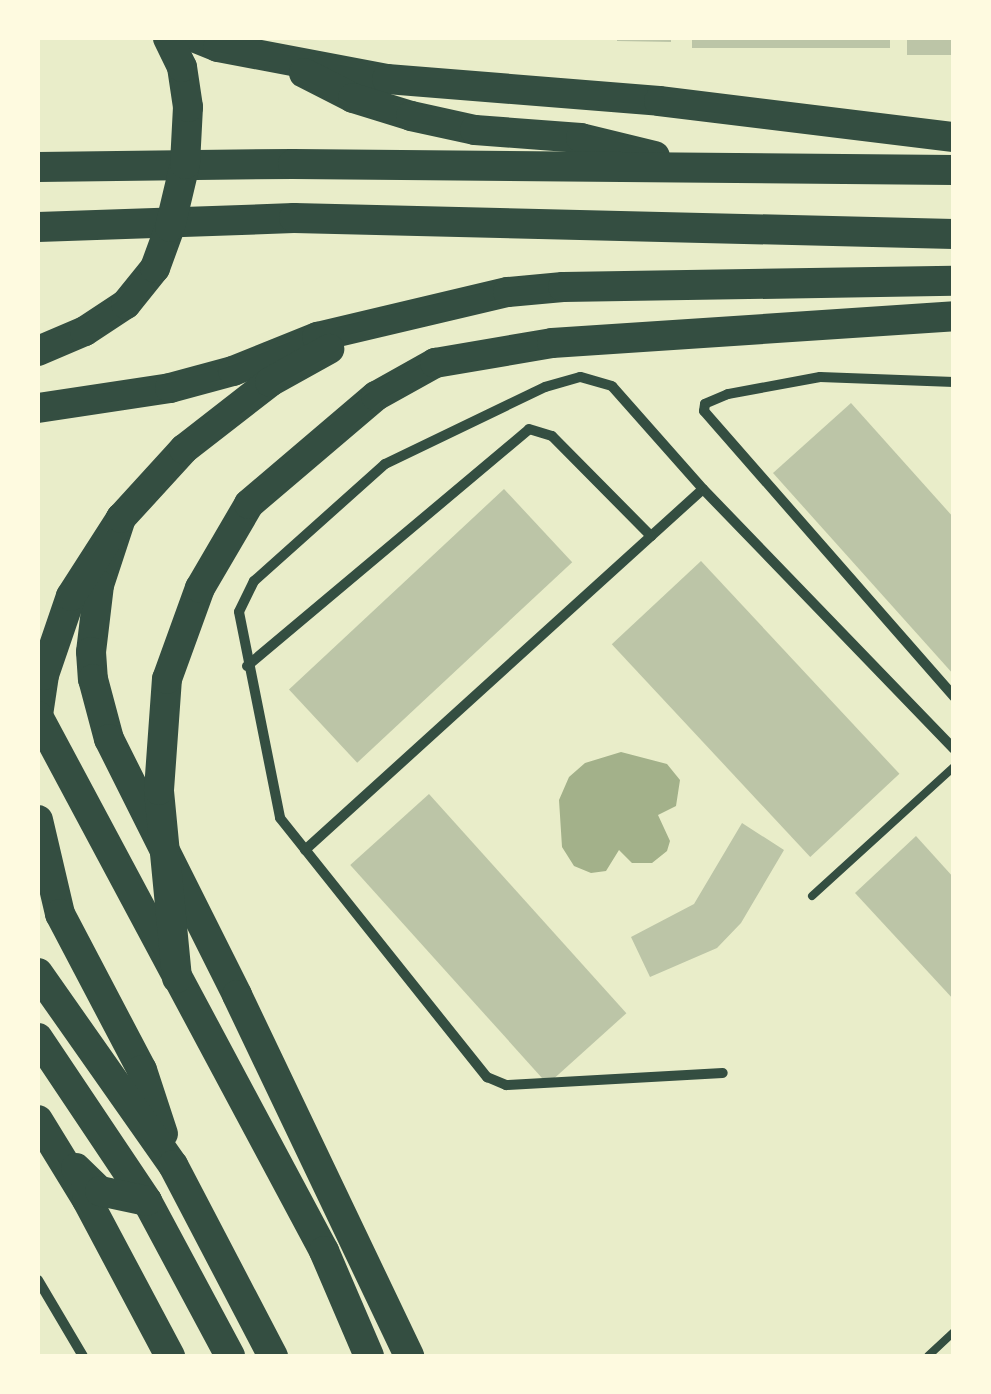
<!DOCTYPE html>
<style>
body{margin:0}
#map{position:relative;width:991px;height:1394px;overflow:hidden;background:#e9edc9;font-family:"Work Sans",sans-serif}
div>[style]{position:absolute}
.water>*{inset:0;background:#a3b18a}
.building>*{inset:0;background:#bcc5a7;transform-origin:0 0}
.service>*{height:8px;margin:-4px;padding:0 4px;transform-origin:4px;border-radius:4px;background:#344e41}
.minor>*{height:10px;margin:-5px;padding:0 5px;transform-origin:5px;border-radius:5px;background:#344e41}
.motorway>*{height:30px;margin:-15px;padding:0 15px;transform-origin:15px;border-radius:15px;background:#344e41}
span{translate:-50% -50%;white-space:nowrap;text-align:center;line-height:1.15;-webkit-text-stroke:8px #fefae0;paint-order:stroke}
.frame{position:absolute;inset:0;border:40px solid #fefae0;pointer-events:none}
</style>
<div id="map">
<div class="water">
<i style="clip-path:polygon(621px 752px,667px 764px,680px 780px,676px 806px,658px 815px,670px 841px,667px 851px,652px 863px,632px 863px,619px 850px,606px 871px,591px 873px,574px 866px,562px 847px,559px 800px,569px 777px,585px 763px)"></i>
</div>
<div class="building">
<i style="clip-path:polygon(617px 38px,671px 38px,671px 42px,617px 41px)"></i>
<i style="left:692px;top:38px;width:198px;height:10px"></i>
<i style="left:907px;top:38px;width:47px;height:17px"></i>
<i style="clip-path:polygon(851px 403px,954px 518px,954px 675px,773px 473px)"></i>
<i style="left:504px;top:489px;width:100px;height:294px;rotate:47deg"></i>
<i style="left:701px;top:561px;width:291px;height:122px;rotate:47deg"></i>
<i style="left:429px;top:794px;width:295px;height:106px;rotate:48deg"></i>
<i style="clip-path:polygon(742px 823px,784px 850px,741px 923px,717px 948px,650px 977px,631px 937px,694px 904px)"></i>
<i style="clip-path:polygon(916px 836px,954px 878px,954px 1000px,855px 893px)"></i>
</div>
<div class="service">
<i style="left:812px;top:896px;width:192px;rotate:-42.3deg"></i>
<i style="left:928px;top:1356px;width:35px;rotate:-43deg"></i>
</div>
<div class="minor">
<i style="left:954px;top:382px;width:134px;rotate:-177.9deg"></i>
<i style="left:820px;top:377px;width:94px;rotate:169.5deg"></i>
<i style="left:728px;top:394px;width:25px;rotate:157deg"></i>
<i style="left:705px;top:404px;width:7px;rotate:98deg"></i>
<i style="left:704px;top:411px;width:380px;rotate:48.8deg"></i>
<i style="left:703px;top:489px;width:137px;rotate:-131.5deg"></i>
<i style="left:612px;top:386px;width:33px;rotate:-164deg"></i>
<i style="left:580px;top:377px;width:36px;rotate:164deg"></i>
<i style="left:545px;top:387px;width:178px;rotate:154.3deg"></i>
<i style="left:385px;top:464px;width:176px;rotate:138.2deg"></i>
<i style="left:254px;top:581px;width:34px;rotate:116deg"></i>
<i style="left:239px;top:612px;width:210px;rotate:78.7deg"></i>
<i style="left:280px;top:818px;width:332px;rotate:51.4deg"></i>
<i style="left:487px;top:1077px;width:21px;rotate:23deg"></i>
<i style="left:506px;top:1085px;width:217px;rotate:-3.2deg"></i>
<i style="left:247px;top:666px;width:368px;rotate:-40deg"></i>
<i style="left:529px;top:429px;width:24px;rotate:17deg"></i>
<i style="left:552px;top:436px;width:141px;rotate:45.3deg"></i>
<i style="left:305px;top:850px;width:537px;rotate:-42.21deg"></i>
<i style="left:703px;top:489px;width:361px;rotate:46deg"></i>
<i style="left:38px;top:1280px;width:88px;rotate:59.4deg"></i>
</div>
<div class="motorway">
<i style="left:196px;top:38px;width:24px;rotate:22deg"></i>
<i style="left:218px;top:47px;width:172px;rotate:10.7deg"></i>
<i style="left:387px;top:79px;width:273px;rotate:4.6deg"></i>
<i style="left:659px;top:101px;width:297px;rotate:7deg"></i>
<i style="left:304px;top:73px;width:55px;rotate:27deg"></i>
<i style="left:353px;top:98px;width:61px;rotate:17.2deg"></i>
<i style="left:411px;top:116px;width:66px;rotate:12.3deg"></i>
<i style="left:475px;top:130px;width:106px;rotate:4.3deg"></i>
<i style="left:581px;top:138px;width:76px;rotate:13.7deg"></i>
<i style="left:38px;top:167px;width:255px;rotate:-0.7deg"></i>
<i style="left:293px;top:164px;width:661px;rotate:0.52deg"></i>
<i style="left:38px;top:227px;width:256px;rotate:-2deg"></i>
<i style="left:294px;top:218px;width:660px;rotate:1.39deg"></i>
<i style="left:38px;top:351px;width:51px;rotate:-23.1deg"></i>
<i style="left:85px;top:331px;width:49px;rotate:-33.4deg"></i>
<i style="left:126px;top:304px;width:46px;rotate:-51.1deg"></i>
<i style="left:155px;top:268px;width:44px;rotate:-69.9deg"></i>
<i style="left:170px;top:227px;width:65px;rotate:-76.6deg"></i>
<i style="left:185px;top:164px;width:57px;rotate:-87deg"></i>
<i style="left:188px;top:107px;width:40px;rotate:-98.5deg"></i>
<i style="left:182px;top:67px;width:32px;rotate:-116deg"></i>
<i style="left:38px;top:408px;width:134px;rotate:-8.6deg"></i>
<i style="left:170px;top:388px;width:65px;rotate:-15.1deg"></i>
<i style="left:233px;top:371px;width:91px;rotate:-22deg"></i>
<i style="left:317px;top:337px;width:196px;rotate:-13.3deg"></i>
<i style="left:508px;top:292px;width:55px;rotate:-5.2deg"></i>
<i style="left:563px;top:287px;width:391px;rotate:-0.9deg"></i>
<i style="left:121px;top:518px;width:71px;rotate:108.2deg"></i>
<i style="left:99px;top:585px;width:67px;rotate:96.8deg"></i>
<i style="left:91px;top:652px;width:27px;rotate:86deg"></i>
<i style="left:93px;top:679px;width:62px;rotate:75.1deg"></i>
<i style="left:109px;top:739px;width:286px;rotate:63.4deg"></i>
<i style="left:237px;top:995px;width:400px;rotate:64.5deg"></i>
<i style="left:38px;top:715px;width:40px;rotate:-81.5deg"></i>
<i style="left:44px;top:675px;width:83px;rotate:-71.1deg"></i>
<i style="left:71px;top:596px;width:93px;rotate:-57.3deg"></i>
<i style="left:121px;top:518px;width:93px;rotate:-47.6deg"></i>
<i style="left:184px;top:449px;width:109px;rotate:-37.9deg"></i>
<i style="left:270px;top:382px;width:68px;rotate:-29.2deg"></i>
<i style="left:38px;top:716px;width:607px;rotate:61.87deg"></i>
<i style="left:324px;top:1251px;width:114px;rotate:66.8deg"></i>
<i style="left:38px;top:820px;width:97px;rotate:76.8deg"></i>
<i style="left:60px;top:914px;width:176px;rotate:62.3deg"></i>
<i style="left:142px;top:1070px;width:67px;rotate:71.8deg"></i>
<i style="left:38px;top:973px;width:235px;rotate:54.9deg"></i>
<i style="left:173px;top:1165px;width:216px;rotate:62.4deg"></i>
<i style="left:177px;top:978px;width:189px;rotate:-95.5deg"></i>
<i style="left:159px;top:790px;width:111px;rotate:-85.9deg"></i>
<i style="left:167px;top:679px;width:97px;rotate:-70.1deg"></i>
<i style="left:200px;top:588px;width:97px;rotate:-59.7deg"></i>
<i style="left:249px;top:504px;width:167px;rotate:-40.4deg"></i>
<i style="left:376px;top:396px;width:68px;rotate:-29.2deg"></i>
<i style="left:435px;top:363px;width:119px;rotate:-9.7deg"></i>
<i style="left:552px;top:343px;width:403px;rotate:-3.8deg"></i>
<i style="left:38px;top:1038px;width:196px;rotate:56.2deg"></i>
<i style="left:147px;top:1201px;width:176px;rotate:61.8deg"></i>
<i style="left:38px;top:1120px;width:94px;rotate:58.5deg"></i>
<i style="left:87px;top:1200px;width:177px;rotate:62deg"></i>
<i style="left:76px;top:1168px;width:33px;rotate:44deg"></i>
<i style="left:100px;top:1191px;width:48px;rotate:12deg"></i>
</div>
<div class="frame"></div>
</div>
